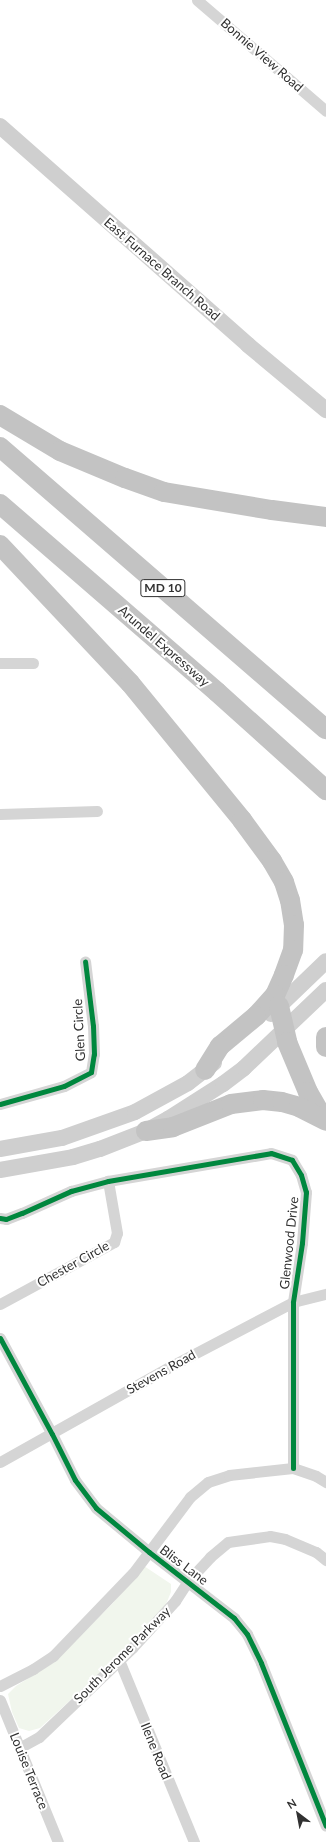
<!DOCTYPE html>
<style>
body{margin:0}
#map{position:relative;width:326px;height:1842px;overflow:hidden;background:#fff;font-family:Lato,sans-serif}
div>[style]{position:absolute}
.green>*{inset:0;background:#f1f6ed}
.minor>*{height:11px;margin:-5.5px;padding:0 5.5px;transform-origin:5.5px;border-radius:5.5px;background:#d5d5d5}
.secondary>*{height:16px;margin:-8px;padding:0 8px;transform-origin:8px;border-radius:8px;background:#cfcfcf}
.motorway>*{height:20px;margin:-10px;padding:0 10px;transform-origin:10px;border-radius:10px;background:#c3c3c3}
.cycleway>*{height:5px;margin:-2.5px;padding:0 2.5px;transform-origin:2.5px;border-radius:2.5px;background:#00873e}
span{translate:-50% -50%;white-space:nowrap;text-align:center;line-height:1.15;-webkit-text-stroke:4px #fff;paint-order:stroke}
.shield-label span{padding:1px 3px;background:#fff;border:1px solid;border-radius:3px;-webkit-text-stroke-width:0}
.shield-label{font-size:12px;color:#313131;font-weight:700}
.street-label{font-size:13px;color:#313131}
.north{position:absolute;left:278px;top:1794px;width:40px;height:40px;-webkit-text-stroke:3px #fff;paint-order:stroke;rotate:328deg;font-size:11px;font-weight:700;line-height:16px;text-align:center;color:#313131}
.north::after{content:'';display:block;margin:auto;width:14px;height:18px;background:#313131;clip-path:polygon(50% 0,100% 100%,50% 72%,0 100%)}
</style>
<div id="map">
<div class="green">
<i style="clip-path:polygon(144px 1566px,171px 1584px,171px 1592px,164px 1609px,112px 1662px,40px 1728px,29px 1731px,19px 1728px,12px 1712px,8px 1694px,16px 1686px,53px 1663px,113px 1603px)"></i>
</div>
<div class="minor">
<i style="left:197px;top:0;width:170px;rotate:40.7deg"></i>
<i style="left:0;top:663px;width:33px"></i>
<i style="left:0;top:814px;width:97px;rotate:-1.8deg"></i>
<i style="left:0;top:1104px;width:66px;rotate:-15.7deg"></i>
<i style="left:64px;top:1086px;width:30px;rotate:-27deg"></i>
<i style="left:91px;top:1072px;width:18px;rotate:-81deg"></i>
<i style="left:94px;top:1054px;width:28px;rotate:-92deg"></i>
<i style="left:93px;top:1026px;width:65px;rotate:-97deg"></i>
<i style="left:0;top:1218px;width:6px;rotate:9deg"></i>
<i style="left:6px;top:1219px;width:17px;rotate:-21deg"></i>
<i style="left:22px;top:1213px;width:54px;rotate:-24.2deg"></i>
<i style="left:71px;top:1191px;width:38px;rotate:-15deg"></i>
<i style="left:108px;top:1181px;width:165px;rotate:-9.7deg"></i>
<i style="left:271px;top:1153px;width:22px;rotate:18deg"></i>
<i style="left:292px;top:1160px;width:17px;rotate:59deg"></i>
<i style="left:301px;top:1175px;width:18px;rotate:74deg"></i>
<i style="left:306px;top:1192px;width:51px;rotate:94.5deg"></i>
<i style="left:302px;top:1243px;width:60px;rotate:98.7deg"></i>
<i style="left:293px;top:1302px;width:166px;rotate:90deg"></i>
<i style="left:0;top:1304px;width:130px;rotate:-28.5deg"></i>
<i style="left:114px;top:1242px;width:9px;rotate:-72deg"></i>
<i style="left:117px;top:1233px;width:53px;rotate:-99.8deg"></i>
<i style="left:0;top:1338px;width:109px;rotate:61.6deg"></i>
<i style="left:52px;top:1434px;width:51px;rotate:63.4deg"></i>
<i style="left:75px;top:1480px;width:35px;rotate:53deg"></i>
<i style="left:96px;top:1508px;width:69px;rotate:39.7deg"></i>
<i style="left:149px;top:1552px;width:108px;rotate:37.8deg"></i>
<i style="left:234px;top:1618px;width:21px;rotate:51deg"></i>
<i style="left:247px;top:1634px;width:32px;rotate:64deg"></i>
<i style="left:261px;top:1663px;width:175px;rotate:68.3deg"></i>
<i style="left:0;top:1462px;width:198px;rotate:-29.3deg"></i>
<i style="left:173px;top:1365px;width:136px;rotate:-27.7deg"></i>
<i style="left:293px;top:1302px;width:34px;rotate:-14deg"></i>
<i style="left:119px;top:1660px;width:197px;rotate:67.6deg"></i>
<i style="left:0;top:1686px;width:37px;rotate:-27deg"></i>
<i style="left:33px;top:1669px;width:24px;rotate:-33deg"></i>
<i style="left:53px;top:1656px;width:115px;rotate:-46.1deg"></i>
<i style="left:133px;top:1573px;width:95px;rotate:-53.1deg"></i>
<i style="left:190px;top:1497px;width:23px;rotate:-40deg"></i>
<i style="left:208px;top:1482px;width:22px;rotate:-18deg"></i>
<i style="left:229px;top:1475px;width:64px;rotate:-6.2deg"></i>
<i style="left:293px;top:1468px;width:24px;rotate:19deg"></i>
<i style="left:316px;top:1476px;width:12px;rotate:31deg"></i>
<i style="left:0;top:1700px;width:153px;rotate:67.8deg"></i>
<i style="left:19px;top:1748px;width:23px;rotate:-29deg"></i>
<i style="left:39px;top:1737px;width:129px;rotate:-43.7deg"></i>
<i style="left:132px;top:1648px;width:64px;rotate:-47.5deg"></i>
<i style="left:175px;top:1601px;width:24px;rotate:-57deg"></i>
<i style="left:188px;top:1581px;width:33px;rotate:-47deg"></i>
<i style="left:210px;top:1557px;width:23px;rotate:-40deg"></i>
<i style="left:228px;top:1542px;width:42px;rotate:-8.1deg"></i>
<i style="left:270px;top:1536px;width:15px;rotate:11deg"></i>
<i style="left:285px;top:1539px;width:34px;rotate:23deg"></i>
<i style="left:316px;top:1552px;width:13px;rotate:39deg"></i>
</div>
<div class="secondary">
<i style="left:0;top:126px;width:331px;rotate:41.4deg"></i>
<i style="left:248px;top:345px;width:102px;rotate:39.8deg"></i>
<i style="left:271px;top:1014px;width:76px;rotate:-43.9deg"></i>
<i style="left:0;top:1149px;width:63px;rotate:-10.1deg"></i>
<i style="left:62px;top:1138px;width:77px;rotate:-19.6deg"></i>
<i style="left:135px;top:1112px;width:60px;rotate:-28.7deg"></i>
<i style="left:188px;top:1083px;width:33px;rotate:-38deg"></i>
<i style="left:0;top:1170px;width:74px;rotate:-10.1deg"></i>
<i style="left:73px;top:1157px;width:28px;rotate:-17deg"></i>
<i style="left:100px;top:1149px;width:49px;rotate:-21.4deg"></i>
<i style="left:146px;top:1131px;width:25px;rotate:-29deg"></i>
<i style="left:168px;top:1119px;width:65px;rotate:-32.5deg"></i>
<i style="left:223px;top:1084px;width:26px;rotate:-37deg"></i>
<i style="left:244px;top:1068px;width:113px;rotate:-43.6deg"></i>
</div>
<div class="motorway">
<i style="left:0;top:415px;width:70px;rotate:31deg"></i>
<i style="left:60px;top:451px;width:70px;rotate:22.6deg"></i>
<i style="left:125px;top:478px;width:41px;rotate:19.7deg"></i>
<i style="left:164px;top:492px;width:109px;rotate:9.5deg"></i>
<i style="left:272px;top:510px;width:54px;rotate:7.4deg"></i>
<i style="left:0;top:447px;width:431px;rotate:40.9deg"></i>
<i style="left:0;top:504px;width:287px;rotate:40.9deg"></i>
<i style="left:217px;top:692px;width:147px;rotate:42deg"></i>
<i style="left:0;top:545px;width:190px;rotate:46.7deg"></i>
<i style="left:130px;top:683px;width:177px;rotate:50.7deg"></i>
<i style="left:242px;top:820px;width:51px;rotate:53.8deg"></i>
<i style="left:272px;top:861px;width:24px;rotate:60deg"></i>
<i style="left:284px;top:882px;width:19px;rotate:72deg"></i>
<i style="left:290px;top:900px;width:25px;rotate:81deg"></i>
<i style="left:294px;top:925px;width:25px;rotate:92deg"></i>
<i style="left:293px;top:950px;width:27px;rotate:110deg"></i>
<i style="left:284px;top:975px;width:22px;rotate:114deg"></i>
<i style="left:275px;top:995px;width:28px;rotate:132deg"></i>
<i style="left:256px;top:1016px;width:47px;rotate:140.2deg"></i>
<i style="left:220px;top:1046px;width:28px;rotate:122deg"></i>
<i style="left:279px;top:1006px;width:37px;rotate:77deg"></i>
<i style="left:287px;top:1042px;width:54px;rotate:67.2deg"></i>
<i style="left:308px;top:1092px;width:30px;rotate:60deg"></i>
<i style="left:326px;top:1037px;width:10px;rotate:90deg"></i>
<i style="left:146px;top:1131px;width:27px;rotate:-8deg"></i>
<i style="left:173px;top:1127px;width:62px;rotate:-21.6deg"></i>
<i style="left:231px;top:1104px;width:32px;rotate:-7deg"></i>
<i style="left:263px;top:1100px;width:19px;rotate:6deg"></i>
<i style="left:282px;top:1102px;width:18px;rotate:16deg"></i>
<i style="left:299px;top:1107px;width:30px;rotate:27deg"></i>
</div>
<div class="cycleway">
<i style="left:0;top:1104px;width:66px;rotate:-15.7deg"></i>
<i style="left:64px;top:1086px;width:30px;rotate:-27deg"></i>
<i style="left:91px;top:1072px;width:18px;rotate:-81deg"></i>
<i style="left:94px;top:1054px;width:28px;rotate:-92deg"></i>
<i style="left:93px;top:1026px;width:65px;rotate:-97deg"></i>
<i style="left:0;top:1218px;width:6px;rotate:9deg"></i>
<i style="left:6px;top:1219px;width:17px;rotate:-21deg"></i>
<i style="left:22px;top:1213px;width:54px;rotate:-24.2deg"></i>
<i style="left:71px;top:1191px;width:38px;rotate:-15deg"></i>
<i style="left:108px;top:1181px;width:165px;rotate:-9.7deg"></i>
<i style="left:271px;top:1153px;width:22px;rotate:18deg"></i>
<i style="left:292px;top:1160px;width:17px;rotate:59deg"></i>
<i style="left:301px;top:1175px;width:18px;rotate:74deg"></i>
<i style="left:306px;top:1192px;width:51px;rotate:94.5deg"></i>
<i style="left:302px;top:1243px;width:60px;rotate:98.7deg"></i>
<i style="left:293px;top:1302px;width:166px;rotate:90deg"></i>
<i style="left:0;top:1338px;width:109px;rotate:61.6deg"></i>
<i style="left:52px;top:1434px;width:51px;rotate:63.4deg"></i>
<i style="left:75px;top:1480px;width:35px;rotate:53deg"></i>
<i style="left:96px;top:1508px;width:69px;rotate:39.7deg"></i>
<i style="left:149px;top:1552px;width:108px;rotate:37.8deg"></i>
<i style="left:234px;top:1618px;width:21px;rotate:51deg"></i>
<i style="left:247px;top:1634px;width:32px;rotate:64deg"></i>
<i style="left:261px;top:1663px;width:175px;rotate:68.3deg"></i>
</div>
<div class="shield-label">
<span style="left:163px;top:588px">MD 10</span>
</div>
<div class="street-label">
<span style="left:262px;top:55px;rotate:41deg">Bonnie View Road</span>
<span style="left:162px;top:269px;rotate:41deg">East Furnace Branch Road</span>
<span style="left:164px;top:646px;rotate:41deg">Arundel Expressway</span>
<span style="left:79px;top:1030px;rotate:-93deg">Glen Circle</span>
<span style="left:289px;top:1243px;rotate:-84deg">Glenwood Drive</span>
<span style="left:73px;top:1264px;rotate:-29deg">Chester Circle</span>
<span style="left:161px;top:1372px;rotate:-29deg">Stevens Road</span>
<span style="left:184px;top:1565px;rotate:37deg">Bliss Lane</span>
<span style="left:122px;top:1655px;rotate:-45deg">South Jerome Parkway</span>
<span style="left:156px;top:1751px;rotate:68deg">Ilene Road</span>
<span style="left:29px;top:1771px;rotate:68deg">Louise Terrace</span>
</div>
<div class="north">N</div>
</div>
